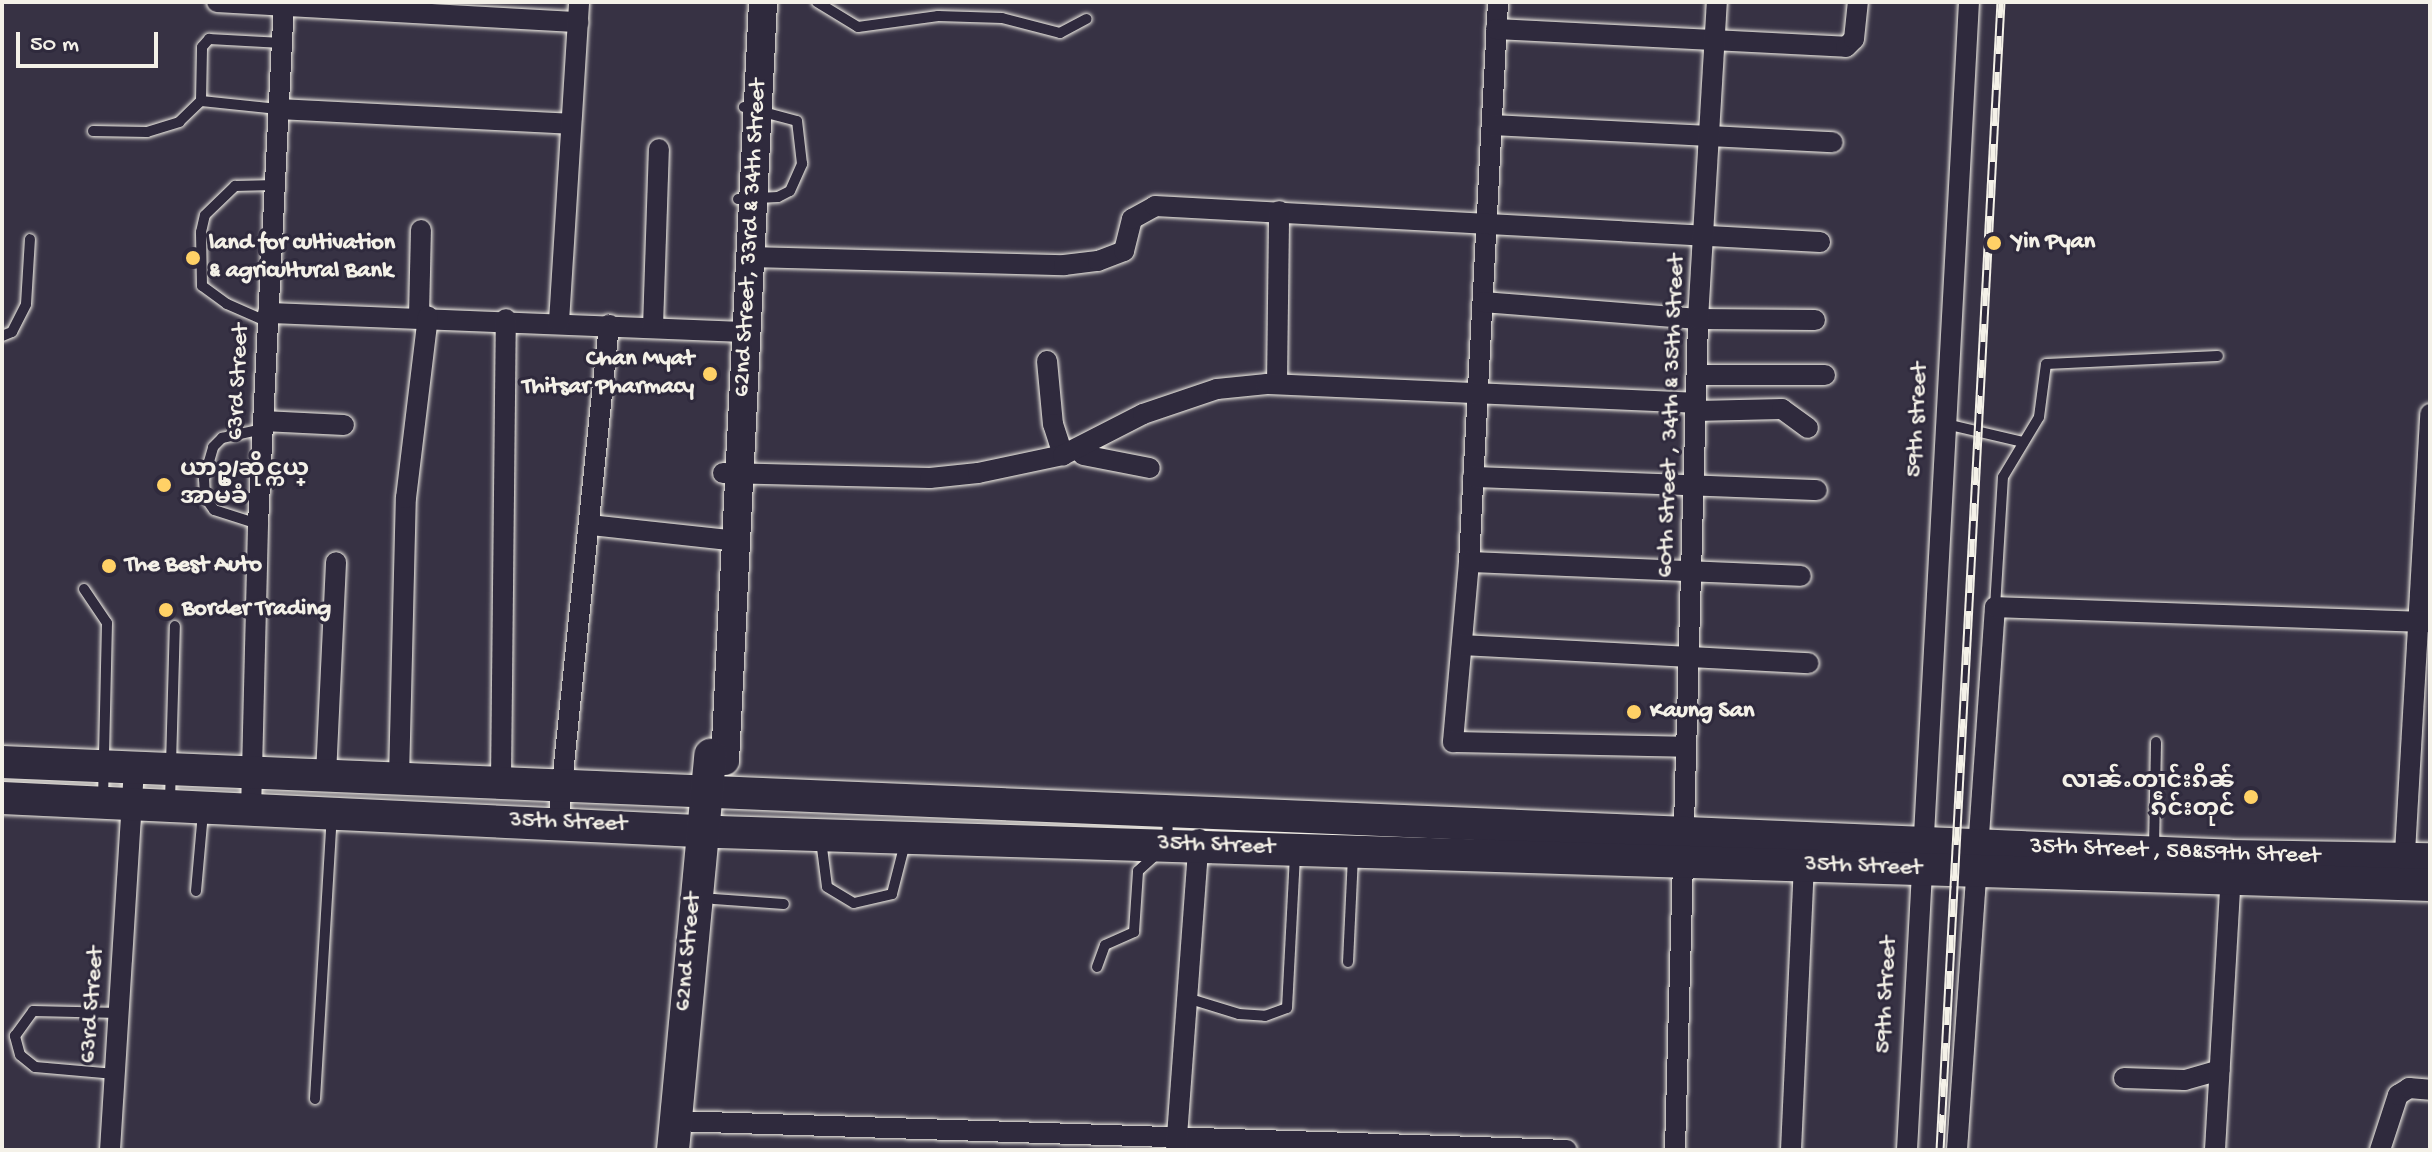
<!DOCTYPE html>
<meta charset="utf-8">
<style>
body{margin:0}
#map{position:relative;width:2432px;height:1152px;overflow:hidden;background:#373244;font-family:"Gochi Hand","Noto Sans Myanmar",sans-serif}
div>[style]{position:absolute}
.roads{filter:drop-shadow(0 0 2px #f4f1e8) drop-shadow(0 0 2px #f4f1e8)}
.service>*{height:10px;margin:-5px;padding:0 5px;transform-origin:5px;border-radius:5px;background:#2f2a3d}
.minor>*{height:20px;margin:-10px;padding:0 10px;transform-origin:10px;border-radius:10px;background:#2f2a3d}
.secondary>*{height:28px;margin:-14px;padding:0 14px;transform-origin:14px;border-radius:14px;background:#2f2a3d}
.primary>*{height:32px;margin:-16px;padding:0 16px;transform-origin:16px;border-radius:16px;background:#2f2a3d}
.rail>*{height:9px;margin-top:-4.5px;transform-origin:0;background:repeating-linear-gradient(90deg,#2f2a3d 0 18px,#f4f1e8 0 36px);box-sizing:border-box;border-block:2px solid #f4f1e8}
.dots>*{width:22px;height:22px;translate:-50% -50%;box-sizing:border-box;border:4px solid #2f2a3d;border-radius:50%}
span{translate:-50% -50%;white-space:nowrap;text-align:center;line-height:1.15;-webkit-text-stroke:6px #2f2a3d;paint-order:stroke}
.street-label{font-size:24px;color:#f4f1e8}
.poi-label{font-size:24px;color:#f4f1e8;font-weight:700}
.left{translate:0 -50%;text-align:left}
.right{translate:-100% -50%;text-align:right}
.frame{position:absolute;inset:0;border:4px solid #f4f1e8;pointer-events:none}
.scale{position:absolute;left:16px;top:32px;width:142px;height:36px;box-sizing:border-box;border:4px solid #f4f1e8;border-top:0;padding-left:10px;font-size:24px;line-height:28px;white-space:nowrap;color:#f4f1e8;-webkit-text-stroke:6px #2f2a3d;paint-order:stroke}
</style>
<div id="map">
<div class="roads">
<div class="service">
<i style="left:817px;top:2px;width:48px;rotate:31.4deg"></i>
<i style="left:858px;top:27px;width:81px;rotate:-7.8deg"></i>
<i style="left:938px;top:16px;width:64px;rotate:1.8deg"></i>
<i style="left:1002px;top:18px;width:60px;rotate:14.5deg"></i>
<i style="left:1060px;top:33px;width:30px;rotate:-28deg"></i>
<i style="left:278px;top:109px;width:77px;rotate:-174.1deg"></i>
<i style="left:201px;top:101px;width:54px;rotate:-88.9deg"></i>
<i style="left:202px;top:47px;width:11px;rotate:-49deg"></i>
<i style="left:209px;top:39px;width:73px;rotate:3.1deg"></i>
<i style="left:93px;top:131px;width:54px;rotate:1.1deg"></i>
<i style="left:147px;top:132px;width:34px;rotate:-17deg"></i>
<i style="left:179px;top:122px;width:30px;rotate:-44deg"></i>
<i style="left:738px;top:199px;width:40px;rotate:-2.9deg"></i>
<i style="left:778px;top:197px;width:13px;rotate:-27deg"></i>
<i style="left:790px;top:191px;width:30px;rotate:-66deg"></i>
<i style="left:802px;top:164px;width:43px;rotate:-96.6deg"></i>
<i style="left:797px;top:121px;width:55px;rotate:-165.2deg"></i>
<i style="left:268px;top:322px;width:45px;rotate:-156.3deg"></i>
<i style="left:227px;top:304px;width:31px;rotate:-144deg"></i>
<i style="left:202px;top:286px;width:54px;rotate:-91.1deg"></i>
<i style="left:201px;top:232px;width:17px;rotate:-77deg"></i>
<i style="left:205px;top:215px;width:42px;rotate:-44deg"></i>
<i style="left:235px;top:186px;width:40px;rotate:-1.4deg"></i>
<i style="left:2px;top:336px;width:11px;rotate:-22deg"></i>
<i style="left:12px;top:332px;width:31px;rotate:-63deg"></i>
<i style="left:26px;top:304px;width:65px;rotate:-86.5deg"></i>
<i style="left:1946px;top:424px;width:79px;rotate:13.2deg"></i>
<i style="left:258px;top:524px;width:46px;rotate:-162.3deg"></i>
<i style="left:214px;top:510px;width:16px;rotate:-125deg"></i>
<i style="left:205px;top:497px;width:18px;rotate:-93deg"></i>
<i style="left:204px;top:479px;width:33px;rotate:-74deg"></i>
<i style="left:213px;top:447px;width:13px;rotate:-45deg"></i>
<i style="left:222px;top:438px;width:42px;rotate:-12.4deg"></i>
<i style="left:84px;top:589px;width:41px;rotate:55.9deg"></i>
<i style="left:107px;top:623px;width:177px;rotate:91.3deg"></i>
<i style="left:1995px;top:607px;width:130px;rotate:-86.5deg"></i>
<i style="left:2003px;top:477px;width:70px;rotate:-59deg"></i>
<i style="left:2039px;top:417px;width:53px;rotate:-82.5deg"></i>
<i style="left:2046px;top:364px;width:172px;rotate:-2.7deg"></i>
<i style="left:170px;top:800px;width:174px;rotate:-88.4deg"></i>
<i style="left:821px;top:840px;width:47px;rotate:82.7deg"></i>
<i style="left:827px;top:887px;width:31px;rotate:31deg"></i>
<i style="left:854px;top:903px;width:39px;rotate:-13deg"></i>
<i style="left:892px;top:894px;width:53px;rotate:-75.7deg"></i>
<i style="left:2154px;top:848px;width:106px;rotate:-88.9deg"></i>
<i style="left:196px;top:891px;width:78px;rotate:-84.9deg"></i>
<i style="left:714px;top:899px;width:70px;rotate:4.1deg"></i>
<i style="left:1348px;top:962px;width:105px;rotate:-87.3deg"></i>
<i style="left:1097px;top:967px;width:23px;rotate:-70deg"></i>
<i style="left:1105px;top:945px;width:32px;rotate:-24deg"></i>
<i style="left:1134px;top:932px;width:61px;rotate:-86.2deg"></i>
<i style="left:1138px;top:871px;width:39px;rotate:-42deg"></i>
<i style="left:1167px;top:845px;width:29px;rotate:-88deg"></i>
<i style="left:1187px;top:998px;width:54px;rotate:17.1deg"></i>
<i style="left:1239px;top:1014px;width:26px;rotate:4deg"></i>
<i style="left:1265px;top:1016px;width:23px;rotate:-20deg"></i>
<i style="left:1287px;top:1008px;width:153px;rotate:-87deg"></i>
<i style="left:115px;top:1074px;width:80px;rotate:-175deg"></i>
<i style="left:35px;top:1067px;width:19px;rotate:-141deg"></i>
<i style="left:20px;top:1055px;width:20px;rotate:-105deg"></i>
<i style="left:15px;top:1036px;width:31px;rotate:-54deg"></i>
<i style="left:33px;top:1011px;width:86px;rotate:1.3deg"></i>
<i style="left:315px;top:1099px;width:284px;rotate:-86.6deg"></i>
</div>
<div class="minor">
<i style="left:217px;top:2px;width:362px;rotate:3.2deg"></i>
<i style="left:1498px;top:2px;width:561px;rotate:92.96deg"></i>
<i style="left:1469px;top:562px;width:181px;rotate:95.1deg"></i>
<i style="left:1453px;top:742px;width:233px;rotate:1.2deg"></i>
<i style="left:1496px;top:29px;width:350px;rotate:2.9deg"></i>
<i style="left:1846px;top:47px;width:11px;rotate:-45deg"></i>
<i style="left:1854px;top:39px;width:37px;rotate:-84deg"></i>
<i style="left:278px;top:109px;width:292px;rotate:2.9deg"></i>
<i style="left:1492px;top:125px;width:341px;rotate:2.9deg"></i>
<i style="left:750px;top:257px;width:314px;rotate:1.5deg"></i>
<i style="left:1064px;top:265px;width:34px;rotate:-7deg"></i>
<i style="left:1098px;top:261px;width:28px;rotate:-21deg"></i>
<i style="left:1124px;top:251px;width:33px;rotate:-76deg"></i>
<i style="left:1132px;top:219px;width:26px;rotate:-29deg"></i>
<i style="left:1155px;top:206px;width:666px;rotate:3.1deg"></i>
<i style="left:1483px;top:302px;width:216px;rotate:4.5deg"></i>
<i style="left:1698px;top:319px;width:117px;rotate:0.5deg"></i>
<i style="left:268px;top:313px;width:478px;rotate:2.3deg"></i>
<i style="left:419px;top:316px;width:86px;rotate:-88.7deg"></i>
<i style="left:559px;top:322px;width:321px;rotate:-86.4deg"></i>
<i style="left:653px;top:327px;width:178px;rotate:-88.1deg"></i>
<i style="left:1047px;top:361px;width:63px;rotate:84.6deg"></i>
<i style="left:1053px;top:424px;width:33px;rotate:72deg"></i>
<i style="left:1697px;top:375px;width:128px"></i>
<i style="left:1277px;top:384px;width:173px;rotate:-89.3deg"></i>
<i style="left:1696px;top:411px;width:86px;rotate:-1.3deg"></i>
<i style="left:1782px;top:409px;width:32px;rotate:36deg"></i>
<i style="left:263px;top:421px;width:81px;rotate:2.8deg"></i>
<i style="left:1083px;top:455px;width:68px;rotate:11deg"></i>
<i style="left:723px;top:473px;width:207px;rotate:1.4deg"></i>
<i style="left:930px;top:478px;width:48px;rotate:-5.9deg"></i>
<i style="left:978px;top:473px;width:87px;rotate:-12deg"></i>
<i style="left:1063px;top:455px;width:90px;rotate:-27.1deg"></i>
<i style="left:1143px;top:414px;width:78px;rotate:-18.7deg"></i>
<i style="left:1217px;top:389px;width:50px;rotate:-5.7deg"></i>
<i style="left:1267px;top:384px;width:429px;rotate:2.5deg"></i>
<i style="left:1473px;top:477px;width:344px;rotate:2.2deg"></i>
<i style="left:590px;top:525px;width:148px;rotate:6.2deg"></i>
<i style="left:1469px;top:562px;width:332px;rotate:2.4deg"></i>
<i style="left:1462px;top:645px;width:347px;rotate:3deg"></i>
<i style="left:326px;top:775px;width:213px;rotate:-87.3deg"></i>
<i style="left:399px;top:778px;width:280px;rotate:-88.6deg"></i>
<i style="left:406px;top:498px;width:183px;rotate:-83.1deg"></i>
<i style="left:501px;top:780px;width:461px;rotate:-89.4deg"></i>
<i style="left:251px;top:812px;width:288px;rotate:-88.6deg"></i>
<i style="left:258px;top:524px;width:523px;rotate:-87.15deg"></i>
<i style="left:558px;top:823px;width:501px;rotate:-84.15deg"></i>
<i style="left:2404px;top:870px;width:457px;rotate:-86.7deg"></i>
<i style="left:2124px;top:1078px;width:61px;rotate:1.9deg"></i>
<i style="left:2185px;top:1080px;width:36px;rotate:-16deg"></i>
<i style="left:675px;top:1121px;width:892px;rotate:1.86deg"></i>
<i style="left:110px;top:1150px;width:384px;rotate:-86.4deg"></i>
<i style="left:1176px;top:1150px;width:312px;rotate:-85.8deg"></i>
<i style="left:1675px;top:1150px;width:831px;rotate:-88.41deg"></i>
<i style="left:1698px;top:319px;width:318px;rotate:-86.6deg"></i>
<i style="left:1791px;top:1150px;width:285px;rotate:-87.4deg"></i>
<i style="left:1907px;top:1150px;width:1150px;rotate:-86.91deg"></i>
<i style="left:1957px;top:1150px;width:544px;rotate:-86deg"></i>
<i style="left:1995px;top:607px;width:435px;rotate:2deg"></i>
<i style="left:2215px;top:1150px;width:280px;rotate:-86.7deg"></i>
<i style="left:2380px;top:1150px;width:58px;rotate:-71.9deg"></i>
<i style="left:2398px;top:1095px;width:13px;rotate:-32deg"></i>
<i style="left:2409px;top:1088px;width:21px;rotate:5deg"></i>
</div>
<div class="secondary">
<i style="left:725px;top:761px;width:760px;rotate:-87.13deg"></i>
</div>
<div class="primary">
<i style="left:2px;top:762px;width:2231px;rotate:2.41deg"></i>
<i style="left:2231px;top:856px;width:199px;rotate:0.9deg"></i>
<i style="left:2px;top:798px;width:717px;rotate:2.72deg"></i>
<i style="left:718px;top:832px;width:1713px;rotate:1.77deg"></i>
<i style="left:673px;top:1150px;width:397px;rotate:-84.6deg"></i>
</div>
</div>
<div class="rail">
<i style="left:1940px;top:1150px;width:1150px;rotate:-86.96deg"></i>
</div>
<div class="dots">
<i style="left:1994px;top:243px;background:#ffd166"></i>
<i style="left:193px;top:258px;background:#ffd166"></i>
<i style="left:710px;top:374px;background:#ffd166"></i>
<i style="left:164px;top:485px;background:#ffd166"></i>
<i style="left:109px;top:566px;background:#ffd166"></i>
<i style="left:166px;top:610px;background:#ffd166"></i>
<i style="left:1634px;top:712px;background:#ffd166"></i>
<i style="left:2251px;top:797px;background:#ffd166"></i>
</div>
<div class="street-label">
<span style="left:751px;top:238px;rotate:-87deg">62nd Street, 33rd &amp; 34th Street</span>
<span style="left:239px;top:382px;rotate:-87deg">63rd Street</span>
<span style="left:1672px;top:416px;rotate:-88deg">60th Street , 34th &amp; 35th Street</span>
<span style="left:1918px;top:420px;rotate:-87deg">59th street</span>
<span style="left:568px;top:823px;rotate:2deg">35th Street</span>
<span style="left:1216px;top:846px;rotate:2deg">35th Street</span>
<span style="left:2175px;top:852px;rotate:2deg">35th Street , 58&amp;59th Street</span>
<span style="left:1863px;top:867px;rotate:2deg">35th Street</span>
<span style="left:689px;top:952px;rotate:-85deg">62nd Street</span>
<span style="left:1887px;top:995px;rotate:-87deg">59th Street</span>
<span style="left:93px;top:1005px;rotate:-86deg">63rd Street</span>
</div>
<div class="poi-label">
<span class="left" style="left:2012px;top:243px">Yin Pyan</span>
<span class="left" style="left:209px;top:258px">land for cultivation<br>&amp; agricultural Bank</span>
<span class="right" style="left:694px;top:374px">Chan Myat<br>Thitsar Pharmacy</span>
<span class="left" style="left:180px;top:485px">ယာဥ္/ဆိုင္ကယ္<br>အာမခံ</span>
<span class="left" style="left:125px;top:566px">The Best Auto</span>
<span class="left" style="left:182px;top:610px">Border Trading</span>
<span class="left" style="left:1650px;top:712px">Kaung San</span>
<span class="right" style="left:2235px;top:797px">လၢၼ်ႉတၢင်းၵိၼ်<br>ၵဵင်းတုင်</span>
</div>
<div class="frame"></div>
<div class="scale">50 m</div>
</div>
